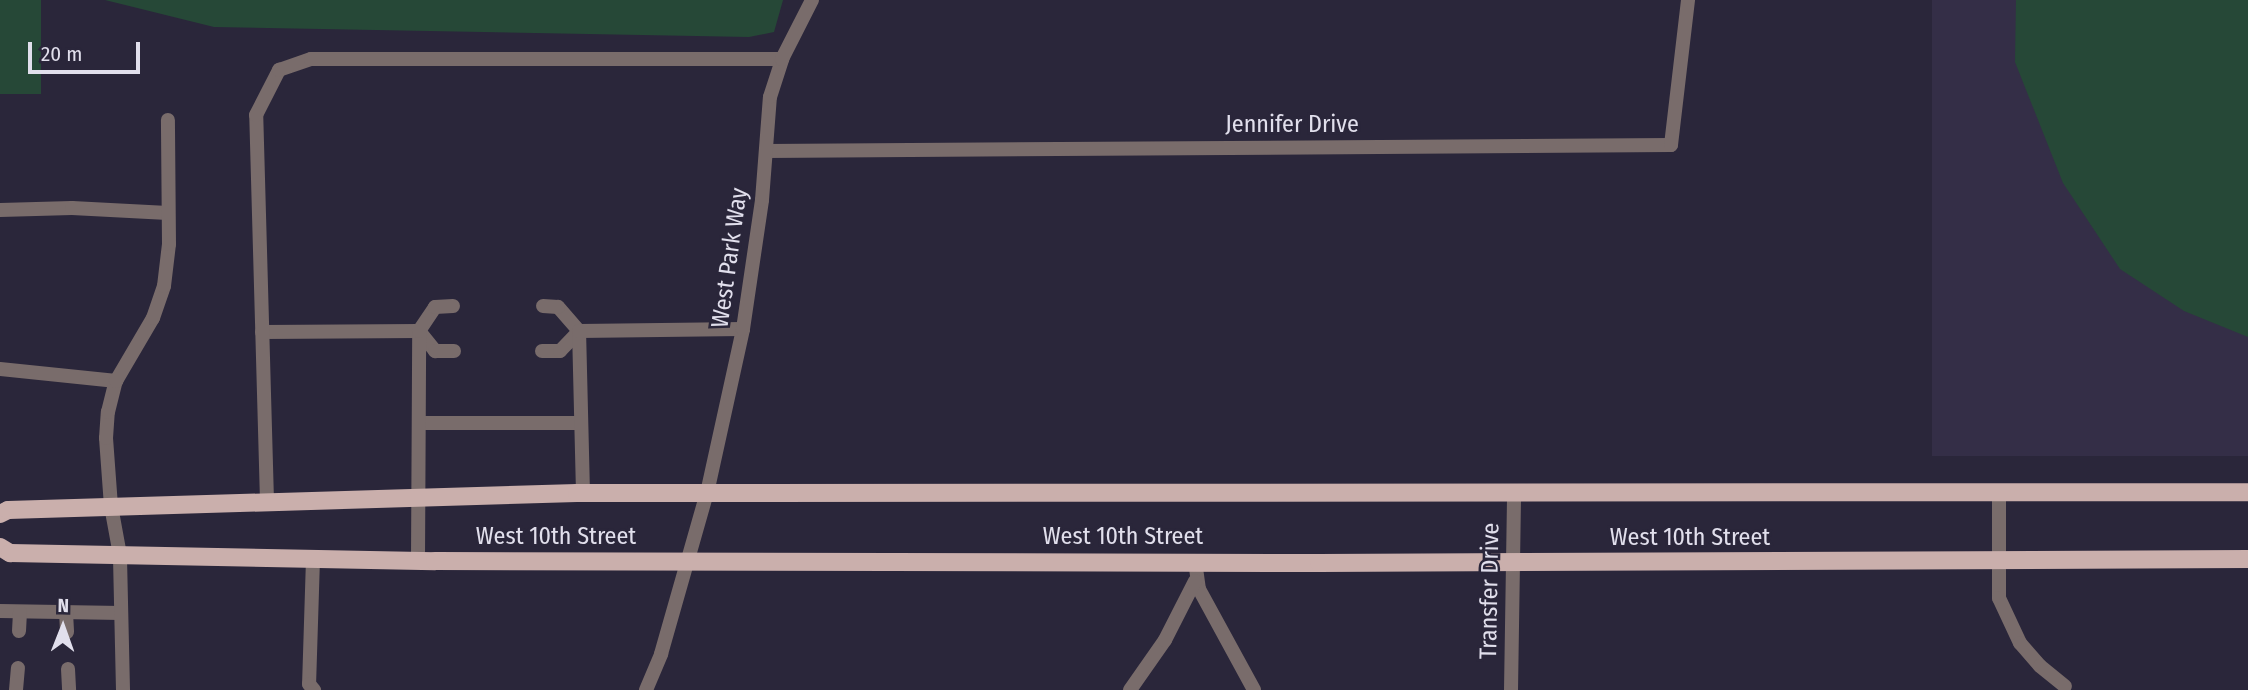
<!DOCTYPE html>
<style>
body{margin:0}
#map{position:relative;width:2248px;height:690px;overflow:hidden;background:#2a263a;font-family:"Fira Sans Condensed",sans-serif}
div>[style]{position:absolute}
.built>*{inset:0;background:#342e47;transform-origin:0 0}
.green>*{inset:0;background:#264837;transform-origin:0 0}
.service>*{height:14px;margin:-7px;padding:0 7px;transform-origin:7px;border-radius:7px;background:#796c6b}
.minor>*{height:14px;margin:-7px;padding:0 7px;transform-origin:7px;border-radius:7px;background:#796c6b}
.primary>*{height:18px;margin:-9px;padding:0 9px;transform-origin:9px;border-radius:9px;background:#caafac}
span{translate:-50% -50%;white-space:nowrap;text-align:center;line-height:1.15;-webkit-text-stroke:5px #2a263a;paint-order:stroke}
.street-label{font-size:24px;color:#e1dfec}
.north{position:absolute;left:28px;top:592px;width:70px;height:70px;-webkit-text-stroke:5px #2a263a;paint-order:stroke;rotate:1deg;font-size:19px;font-weight:700;line-height:28px;text-align:center;color:#e1dfec}
.north::after{content:'';display:block;margin:auto;width:24px;height:32px;background:#e1dfec;clip-path:polygon(50% 0,100% 100%,50% 72%,0 100%)}
.scale{position:absolute;left:28px;top:42px;width:112px;height:32px;box-sizing:border-box;border:4px solid #e1dfec;border-top:0;padding-left:9px;font-size:21px;line-height:24px;white-space:nowrap;color:#e1dfec;-webkit-text-stroke:5px #2a263a;paint-order:stroke}
</style>
<div id="map">
<div class="built">
<i style="left:1932px;top:0;width:316px;height:456px"></i>
</div>
<div class="green">
<i style="left:0;top:0;width:41px;height:94px"></i>
<i style="clip-path:polygon(105px 0,783px 0,774px 32px,749px 37px,214px 27px)"></i>
<i style="clip-path:polygon(2016px 0,2248px 0,2248px 337px,2184px 311px,2120px 269px,2063px 183px,2015px 62px)"></i>
</div>
<div class="service">
<i style="left:0;top:210px;width:72px;rotate:-1.6deg"></i>
<i style="left:72px;top:208px;width:96px;rotate:3deg"></i>
<i style="left:419px;top:331px;width:26px;rotate:51deg"></i>
<i style="left:435px;top:351px;width:19px"></i>
<i style="left:262px;top:332px;width:157px;rotate:-0.4deg"></i>
<i style="left:542px;top:351px;width:18px"></i>
<i style="left:560px;top:351px;width:28px;rotate:-46deg"></i>
<i style="left:579px;top:331px;width:32px;rotate:-131deg"></i>
<i style="left:558px;top:307px;width:15px;rotate:-176deg"></i>
<i style="left:0;top:369px;width:117px;rotate:5.9deg"></i>
<i style="left:420px;top:423px;width:161px"></i>
<i style="left:583px;top:493px;width:162px;rotate:-91.4deg"></i>
<i style="left:579px;top:331px;width:164px;rotate:-0.7deg"></i>
<i style="left:1999px;top:493px;width:105px;rotate:90deg"></i>
<i style="left:1999px;top:598px;width:50px;rotate:65deg"></i>
<i style="left:2020px;top:643px;width:30px;rotate:49deg"></i>
<i style="left:2040px;top:666px;width:32px;rotate:39deg"></i>
<i style="left:267px;top:501px;width:386px;rotate:-91.6deg"></i>
<i style="left:256px;top:115px;width:51px;rotate:-62.9deg"></i>
<i style="left:279px;top:70px;width:34px;rotate:-19deg"></i>
<i style="left:311px;top:59px;width:471px"></i>
<i style="left:313px;top:559px;width:125px;rotate:91.8deg"></i>
<i style="left:309px;top:684px;width:8px;rotate:50deg"></i>
<i style="left:418px;top:560px;width:229px;rotate:-89.7deg"></i>
<i style="left:419px;top:331px;width:29px;rotate:-56deg"></i>
<i style="left:435px;top:307px;width:18px;rotate:-3deg"></i>
<i style="left:0;top:611px;width:121px;rotate:0.9deg"></i>
<i style="left:66px;top:612px;width:20px;rotate:87deg"></i>
<i style="left:19px;top:631px;width:19px;rotate:-87deg"></i>
<i style="left:68px;top:669px;width:21px;rotate:87deg"></i>
<i style="left:16px;top:690px;width:22px;rotate:-85deg"></i>
<i style="left:123px;top:690px;width:135px;rotate:-91.3deg"></i>
<i style="left:120px;top:555px;width:50px;rotate:-100.4deg"></i>
<i style="left:111px;top:506px;width:68px;rotate:-94.2deg"></i>
<i style="left:106px;top:438px;width:26px;rotate:-86deg"></i>
<i style="left:108px;top:412px;width:32px;rotate:-76deg"></i>
<i style="left:116px;top:381px;width:73px;rotate:-59.6deg"></i>
<i style="left:153px;top:318px;width:34px;rotate:-71deg"></i>
<i style="left:164px;top:286px;width:42px;rotate:-83.2deg"></i>
<i style="left:169px;top:244px;width:124px;rotate:-90.5deg"></i>
</div>
<div class="minor">
<i style="left:766px;top:151px;width:905px;rotate:-0.38deg"></i>
<i style="left:1671px;top:145px;width:146px;rotate:-83.3deg"></i>
<i style="left:1195px;top:561px;width:28px;rotate:82deg"></i>
<i style="left:1199px;top:589px;width:115px;rotate:61.4deg"></i>
<i style="left:646px;top:690px;width:39px;rotate:-67deg"></i>
<i style="left:661px;top:654px;width:167px;rotate:-74.1deg"></i>
<i style="left:707px;top:493px;width:168px;rotate:-77.6deg"></i>
<i style="left:743px;top:329px;width:130px;rotate:-81.6deg"></i>
<i style="left:762px;top:200px;width:103px;rotate:-85.6deg"></i>
<i style="left:770px;top:97px;width:40px;rotate:-72deg"></i>
<i style="left:782px;top:59px;width:66px;rotate:-63deg"></i>
<i style="left:1130px;top:690px;width:61px;rotate:-55deg"></i>
<i style="left:1165px;top:640px;width:66px;rotate:-63deg"></i>
<i style="left:1511px;top:690px;width:197px;rotate:-89.1deg"></i>
</div>
<div class="primary">
<i style="left:0;top:514px;width:9px;rotate:-27deg"></i>
<i style="left:8px;top:510px;width:569px;rotate:-1.71deg"></i>
<i style="left:577px;top:493px;width:1671px;rotate:-0.03deg"></i>
<i style="left:0;top:547px;width:12px;rotate:31deg"></i>
<i style="left:10px;top:553px;width:425px;rotate:1.1deg"></i>
<i style="left:435px;top:561px;width:884px;rotate:0.13deg"></i>
<i style="left:1319px;top:563px;width:929px;rotate:-0.25deg"></i>
</div>
<div class="street-label">
<span style="left:1292px;top:125px">Jennifer Drive</span>
<span style="left:730px;top:258px;rotate:-82deg">West Park Way</span>
<span style="left:556px;top:537px">West 10th Street</span>
<span style="left:1123px;top:537px">West 10th Street</span>
<span style="left:1690px;top:538px">West 10th Street</span>
<span style="left:1490px;top:591px;rotate:-89deg">Transfer Drive</span>
</div>
<div class="north">N</div>
<div class="scale">20 m</div>
</div>
